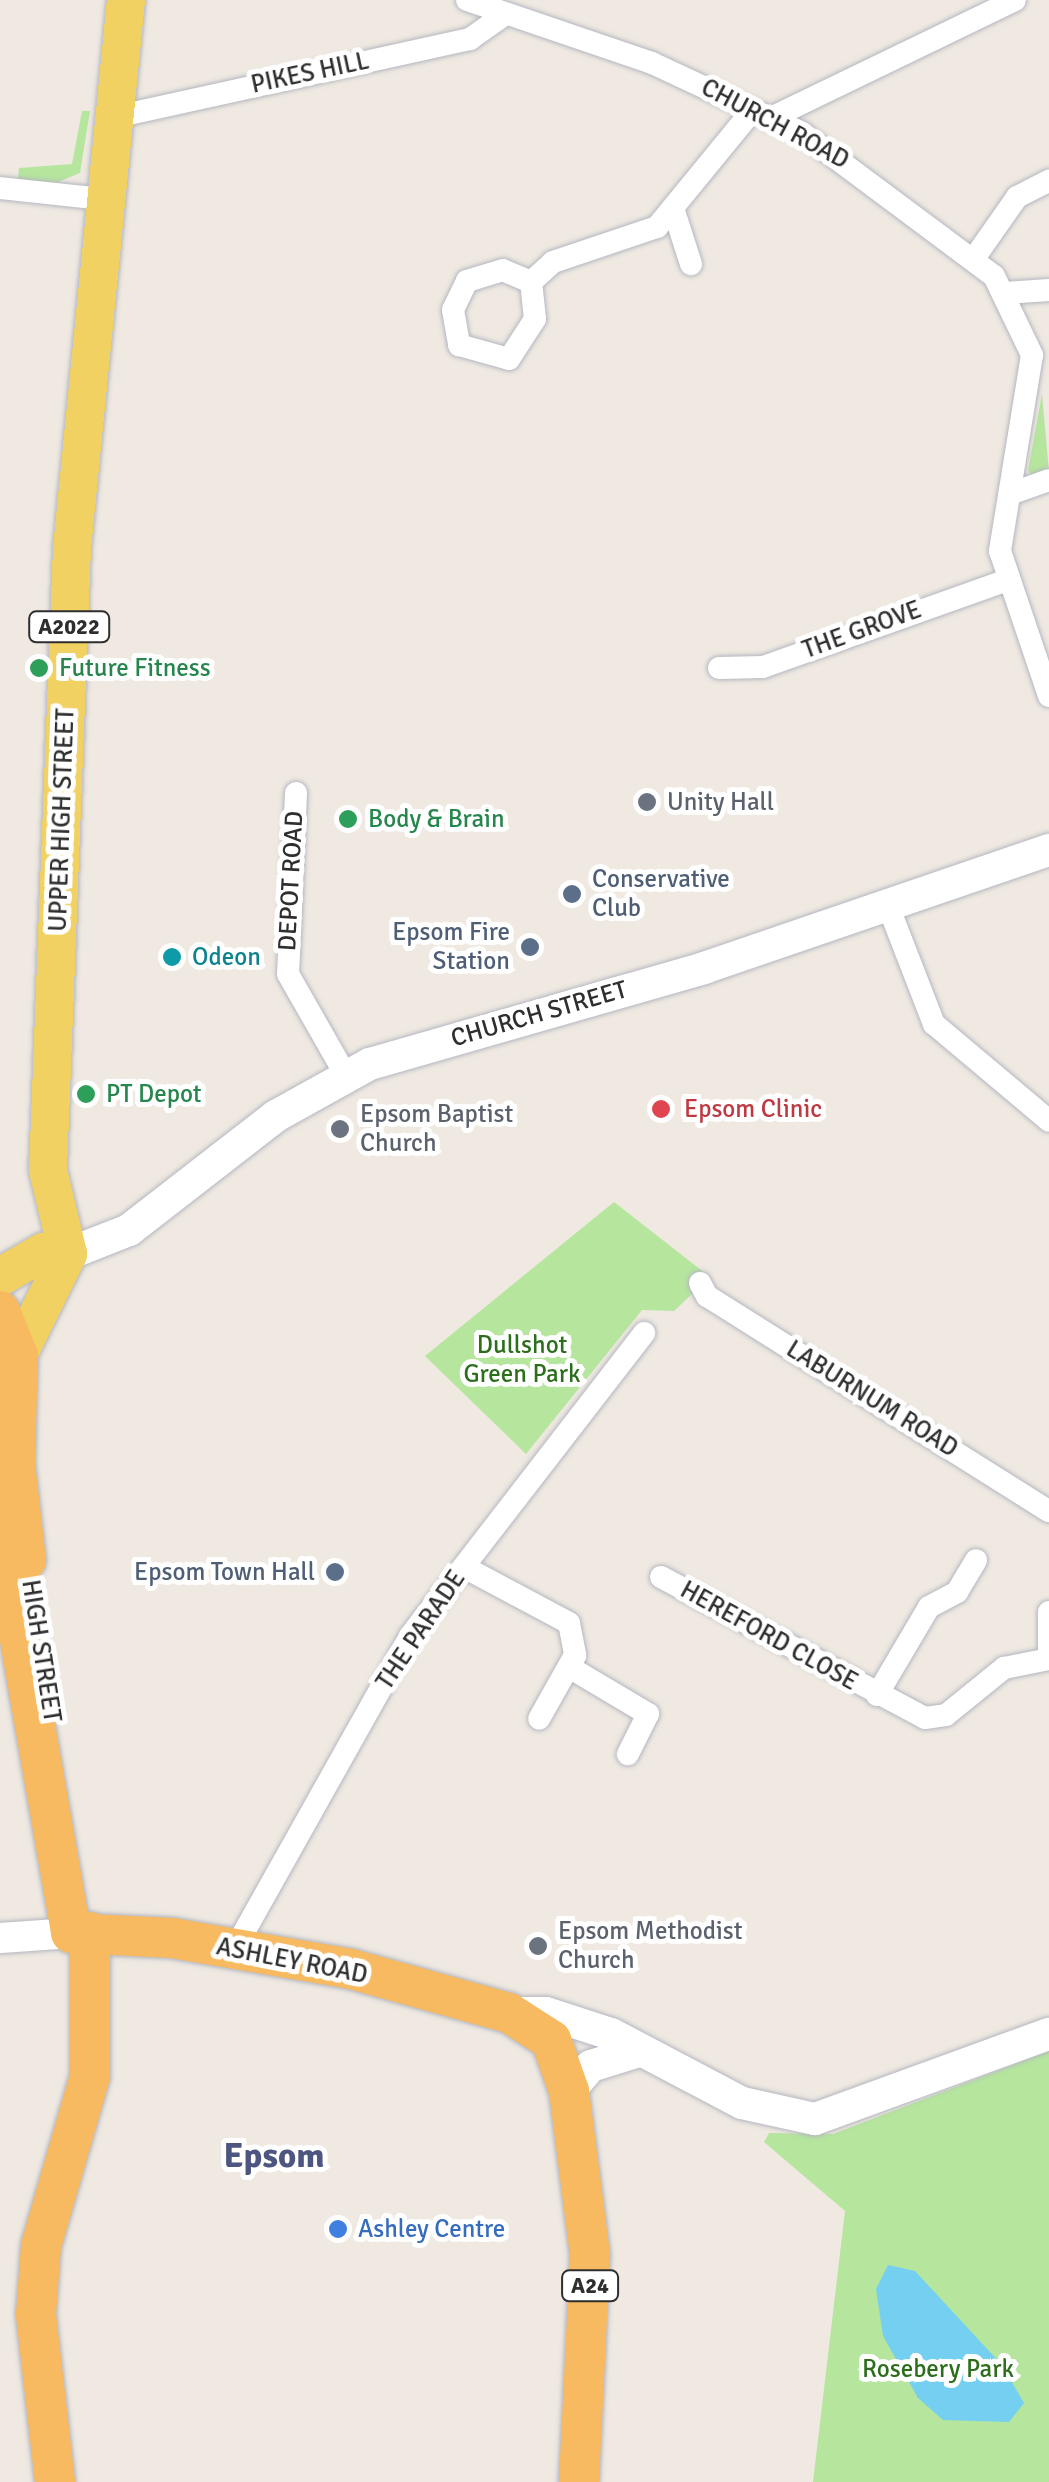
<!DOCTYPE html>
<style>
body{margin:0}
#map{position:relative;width:1049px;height:2482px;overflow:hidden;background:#efe9e1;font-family:Signika,sans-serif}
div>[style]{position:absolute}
.green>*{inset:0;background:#b6e59e}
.water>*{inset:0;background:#75cff0}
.roads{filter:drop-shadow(0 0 2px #b4b7c1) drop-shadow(0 0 2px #b4b7c1)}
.minor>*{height:22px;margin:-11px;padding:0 11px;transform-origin:11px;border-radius:11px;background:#fff}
.tertiary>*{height:30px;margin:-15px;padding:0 15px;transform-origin:15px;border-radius:15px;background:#fff}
.secondary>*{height:32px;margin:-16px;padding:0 16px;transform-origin:16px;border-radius:16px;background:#fff}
.primary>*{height:38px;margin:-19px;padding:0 19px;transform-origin:19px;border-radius:19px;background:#f2d163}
.trunk>*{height:40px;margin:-20px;padding:0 20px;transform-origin:20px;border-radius:20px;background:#f8ba60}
.dots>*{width:28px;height:28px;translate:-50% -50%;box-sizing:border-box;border:5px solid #fff;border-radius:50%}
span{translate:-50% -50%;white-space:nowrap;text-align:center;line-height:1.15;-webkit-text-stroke:10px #fff;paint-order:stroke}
.shield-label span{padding:2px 8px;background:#fff;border:2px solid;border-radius:8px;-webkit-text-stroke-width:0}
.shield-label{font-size:22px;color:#2e2e2e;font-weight:700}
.street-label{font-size:25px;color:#2e2e2e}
.leisure-label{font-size:25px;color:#27864d}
.left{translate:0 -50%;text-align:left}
.worship-label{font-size:25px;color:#5b616d}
.service-label{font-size:25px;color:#4e5e75}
.right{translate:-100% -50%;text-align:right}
.culture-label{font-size:25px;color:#0d838f}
.health-label{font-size:25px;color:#be3a42}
.park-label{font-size:25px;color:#2c6e1b}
.shop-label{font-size:25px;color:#366cbe}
.district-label{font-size:35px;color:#4d5680;font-weight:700}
</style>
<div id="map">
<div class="green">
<i style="clip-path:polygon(82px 111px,90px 111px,80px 173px,56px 183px,18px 179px,19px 168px,72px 164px)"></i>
<i style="clip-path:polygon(1042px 394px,1049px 472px,1032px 476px,1028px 470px)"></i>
<i style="clip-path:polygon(614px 1202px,710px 1277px,674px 1311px,642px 1310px,526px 1454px,425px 1356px)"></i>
<i style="clip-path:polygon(1049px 2051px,1049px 2482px,813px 2482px,845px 2211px,764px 2142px,769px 2133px,833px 2134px)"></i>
</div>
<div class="water">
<i style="clip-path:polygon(888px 2265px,915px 2271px,1002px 2365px,1024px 2403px,1009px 2422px,943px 2420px,918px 2398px,883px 2336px,876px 2289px)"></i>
</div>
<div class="roads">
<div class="minor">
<i style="left:467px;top:0;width:195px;rotate:18.8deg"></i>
<i style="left:652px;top:63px;width:166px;rotate:25deg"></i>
<i style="left:802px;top:133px;width:239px;rotate:36.7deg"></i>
<i style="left:994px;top:276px;width:88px;rotate:64.3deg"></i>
<i style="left:1032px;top:355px;width:199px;rotate:99.3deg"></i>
<i style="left:1000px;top:551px;width:153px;rotate:71.3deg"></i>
<i style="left:111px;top:118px;width:368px;rotate:-12.4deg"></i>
<i style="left:470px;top:39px;width:42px;rotate:-35.2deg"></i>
<i style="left:769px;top:119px;width:273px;rotate:-25.8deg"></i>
<i style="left:0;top:188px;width:104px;rotate:6.1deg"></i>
<i style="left:673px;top:208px;width:59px;rotate:72.2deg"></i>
<i style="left:975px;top:257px;width:73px;rotate:-55deg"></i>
<i style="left:1017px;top:197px;width:36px;rotate:-27deg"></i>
<i style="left:531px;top:282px;width:30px;rotate:-157deg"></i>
<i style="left:503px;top:270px;width:38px;rotate:163deg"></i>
<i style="left:467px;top:281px;width:32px;rotate:116deg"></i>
<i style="left:453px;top:310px;width:36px;rotate:80deg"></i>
<i style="left:459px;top:345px;width:52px;rotate:15.6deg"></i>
<i style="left:509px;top:359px;width:48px;rotate:-57deg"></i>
<i style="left:535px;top:319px;width:37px;rotate:-96deg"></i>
<i style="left:531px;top:282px;width:30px;rotate:-42deg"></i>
<i style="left:553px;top:262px;width:110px;rotate:-18.6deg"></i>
<i style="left:657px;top:227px;width:150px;rotate:-50.7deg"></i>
<i style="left:1005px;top:293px;width:44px;rotate:-3.9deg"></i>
<i style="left:1010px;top:494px;width:41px;rotate:-19.7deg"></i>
<i style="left:719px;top:668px;width:44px;rotate:-1.3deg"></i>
<i style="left:763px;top:667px;width:257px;rotate:-19.6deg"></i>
<i style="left:296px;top:793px;width:181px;rotate:92.5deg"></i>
<i style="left:288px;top:974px;width:115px;rotate:60.3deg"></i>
<i style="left:887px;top:903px;width:130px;rotate:68.8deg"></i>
<i style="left:934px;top:1024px;width:150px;rotate:40.1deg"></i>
<i style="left:700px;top:1283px;width:15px;rotate:62deg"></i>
<i style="left:707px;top:1296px;width:404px;rotate:32.2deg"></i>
<i style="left:464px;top:1567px;width:119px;rotate:28.1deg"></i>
<i style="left:569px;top:1623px;width:33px;rotate:79deg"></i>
<i style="left:575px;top:1655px;width:73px;rotate:119.4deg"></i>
<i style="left:661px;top:1577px;width:299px;rotate:28.1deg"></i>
<i style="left:925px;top:1718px;width:21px;rotate:-8deg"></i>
<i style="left:946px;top:1715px;width:75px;rotate:-39deg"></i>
<i style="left:1004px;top:1668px;width:46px;rotate:-11.3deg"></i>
<i style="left:1049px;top:1612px;width:47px;rotate:90deg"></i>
<i style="left:569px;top:1667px;width:92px;rotate:30.7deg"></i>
<i style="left:648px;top:1714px;width:45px;rotate:116.6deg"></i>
<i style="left:877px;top:1695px;width:102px;rotate:-59.4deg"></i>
<i style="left:929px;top:1607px;width:32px;rotate:-28deg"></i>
<i style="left:957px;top:1592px;width:37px;rotate:-59deg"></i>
<i style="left:234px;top:1950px;width:360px;rotate:-60.7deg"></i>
<i style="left:410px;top:1636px;width:383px;rotate:-52.3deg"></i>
</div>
<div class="tertiary">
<i style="left:0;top:1938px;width:71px;rotate:-4deg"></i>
</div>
<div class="secondary">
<i style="left:68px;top:1254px;width:66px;rotate:-21.5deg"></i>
<i style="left:129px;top:1230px;width:186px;rotate:-37.8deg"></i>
<i style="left:276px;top:1116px;width:107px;rotate:-29deg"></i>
<i style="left:370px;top:1064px;width:348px;rotate:-16deg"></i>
<i style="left:704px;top:968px;width:365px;rotate:-18.9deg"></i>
<i style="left:509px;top:2013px;width:37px"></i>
<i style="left:546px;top:2013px;width:68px;rotate:17.9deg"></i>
<i style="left:611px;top:2034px;width:148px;rotate:27.8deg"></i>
<i style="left:742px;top:2103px;width:75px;rotate:12.4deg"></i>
<i style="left:815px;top:2119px;width:249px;rotate:-20deg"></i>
<i style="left:569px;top:2091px;width:33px;rotate:-49deg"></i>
<i style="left:591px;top:2066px;width:47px;rotate:-17.3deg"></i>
</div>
<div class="primary">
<i style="left:68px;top:1254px;width:86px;rotate:-103.4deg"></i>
<i style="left:48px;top:1170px;width:622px;rotate:-87.79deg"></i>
<i style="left:72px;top:548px;width:551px;rotate:-84.37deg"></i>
<i style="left:0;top:1277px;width:50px;rotate:-30.2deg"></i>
<i style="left:43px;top:1252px;width:25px;rotate:5deg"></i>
<i style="left:18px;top:1355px;width:113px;rotate:-63.7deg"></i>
</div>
<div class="trunk">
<i style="left:0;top:1311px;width:48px;rotate:67.8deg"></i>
<i style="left:18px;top:1355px;width:109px;rotate:91.6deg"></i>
<i style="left:15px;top:1464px;width:97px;rotate:83.5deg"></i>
<i style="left:0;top:1525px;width:414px;rotate:80.1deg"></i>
<i style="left:71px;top:1933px;width:101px;rotate:2.8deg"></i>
<i style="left:172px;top:1938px;width:182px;rotate:9.8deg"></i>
<i style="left:351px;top:1969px;width:164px;rotate:15.6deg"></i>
<i style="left:509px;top:2013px;width:50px;rotate:32.7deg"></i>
<i style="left:551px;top:2040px;width:54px;rotate:70.6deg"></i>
<i style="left:569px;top:2091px;width:166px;rotate:82.7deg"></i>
<i style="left:590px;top:2256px;width:226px;rotate:92.8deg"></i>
<i style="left:55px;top:2482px;width:169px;rotate:-96.5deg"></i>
<i style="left:36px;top:2314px;width:68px;rotate:-85.8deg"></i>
<i style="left:41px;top:2246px;width:177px;rotate:-73.9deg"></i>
<i style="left:90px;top:2076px;width:144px;rotate:-90deg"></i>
</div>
</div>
<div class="dots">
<i style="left:39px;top:668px;background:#2e9e5b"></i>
<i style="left:647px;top:802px;background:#6b7280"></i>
<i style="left:348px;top:819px;background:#2e9e5b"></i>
<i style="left:572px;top:894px;background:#5c6f8a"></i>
<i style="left:530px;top:947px;background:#5c6f8a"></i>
<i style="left:172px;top:957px;background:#0f9aa8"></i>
<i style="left:86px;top:1094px;background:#2e9e5b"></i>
<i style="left:661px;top:1109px;background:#e0444e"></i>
<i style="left:340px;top:1129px;background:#6b7280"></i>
<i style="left:335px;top:1572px;background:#5c6f8a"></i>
<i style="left:538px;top:1946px;background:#6b7280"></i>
<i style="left:338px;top:2229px;background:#3f7fe0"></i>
</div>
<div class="shield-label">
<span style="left:69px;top:627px">A2022</span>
<span style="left:590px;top:2286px">A24</span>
</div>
<div class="street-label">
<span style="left:310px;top:73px;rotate:-12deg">PIKES HILL</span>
<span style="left:775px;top:124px;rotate:28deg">CHURCH ROAD</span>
<span style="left:862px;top:630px;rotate:-20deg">THE GROVE</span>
<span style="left:62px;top:820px;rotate:-88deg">UPPER HIGH STREET</span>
<span style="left:291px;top:881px;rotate:-87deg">DEPOT ROAD</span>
<span style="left:539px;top:1014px;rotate:-16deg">CHURCH STREET</span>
<span style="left:872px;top:1399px;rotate:32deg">LABURNUM ROAD</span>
<span style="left:421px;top:1630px;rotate:-56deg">THE PARADE</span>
<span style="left:769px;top:1636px;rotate:29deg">HEREFORD CLOSE</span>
<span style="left:41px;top:1651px;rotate:81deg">HIGH STREET</span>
<span style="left:292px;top:1961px;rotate:11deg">ASHLEY ROAD</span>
</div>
<div class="leisure-label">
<span class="left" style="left:59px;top:668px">Future Fitness</span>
<span class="left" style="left:368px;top:819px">Body &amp; Brain</span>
<span class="left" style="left:106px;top:1094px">PT Depot</span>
</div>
<div class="worship-label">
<span class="left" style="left:667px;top:802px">Unity Hall</span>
<span class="left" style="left:360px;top:1129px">Epsom Baptist<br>Church</span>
<span class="left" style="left:558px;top:1946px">Epsom Methodist<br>Church</span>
</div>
<div class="service-label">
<span class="left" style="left:592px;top:894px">Conservative<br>Club</span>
<span class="right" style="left:510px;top:947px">Epsom Fire<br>Station</span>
<span class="right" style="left:315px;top:1572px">Epsom Town Hall</span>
</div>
<div class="culture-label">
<span class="left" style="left:192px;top:957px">Odeon</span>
</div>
<div class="health-label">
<span class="left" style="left:684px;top:1109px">Epsom Clinic</span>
</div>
<div class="park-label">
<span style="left:522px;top:1360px">Dullshot<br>Green Park</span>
<span style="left:938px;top:2369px">Rosebery Park</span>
</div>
<div class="shop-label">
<span class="left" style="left:358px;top:2229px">Ashley Centre</span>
</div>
<div class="district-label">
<span style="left:274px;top:2156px">Epsom</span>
</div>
</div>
